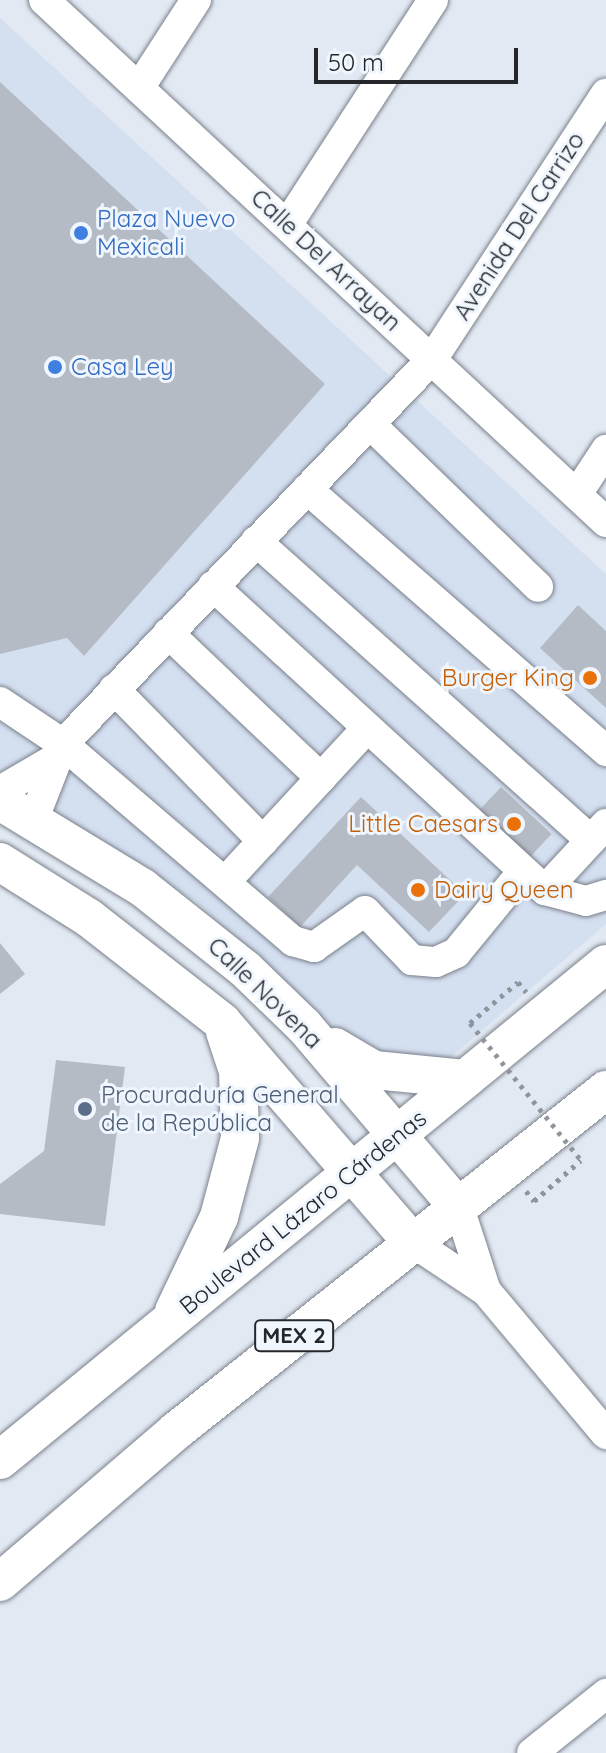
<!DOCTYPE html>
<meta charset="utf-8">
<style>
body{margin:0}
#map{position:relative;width:606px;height:1753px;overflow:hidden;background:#e2e9f3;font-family:Quicksand,sans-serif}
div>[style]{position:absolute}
.built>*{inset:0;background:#d4dff0}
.building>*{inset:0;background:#b5bbc5;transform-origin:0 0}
.path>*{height:5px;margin-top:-2.5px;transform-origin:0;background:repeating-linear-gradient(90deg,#90959d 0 4px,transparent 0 10px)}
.roads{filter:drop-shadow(0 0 2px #7b818b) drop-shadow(0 0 2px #7b818b)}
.minor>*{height:30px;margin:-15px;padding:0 15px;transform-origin:15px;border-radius:15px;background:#fff}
.major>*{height:38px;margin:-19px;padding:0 19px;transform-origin:19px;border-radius:19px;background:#fff}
.path-bridge>*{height:5px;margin-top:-2.5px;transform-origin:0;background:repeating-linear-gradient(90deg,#90959d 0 4px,transparent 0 10px)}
.dots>*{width:22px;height:22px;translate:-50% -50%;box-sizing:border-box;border:4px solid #f0f6fe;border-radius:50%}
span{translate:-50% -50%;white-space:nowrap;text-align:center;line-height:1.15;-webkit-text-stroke:6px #f0f6fe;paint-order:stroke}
.shield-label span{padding:2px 6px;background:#f0f6fe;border:2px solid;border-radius:6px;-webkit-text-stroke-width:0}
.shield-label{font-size:22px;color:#25272b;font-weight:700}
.shop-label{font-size:24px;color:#366cbe}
.left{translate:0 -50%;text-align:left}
.street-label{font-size:24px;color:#25272b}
.food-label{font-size:24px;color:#c56008}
.right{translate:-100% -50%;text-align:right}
.service-label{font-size:24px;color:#4e5e75}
.scale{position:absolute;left:314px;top:48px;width:204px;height:36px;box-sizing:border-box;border:4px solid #25272b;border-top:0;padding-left:10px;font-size:24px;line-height:28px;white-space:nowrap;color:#25272b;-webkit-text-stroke:6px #f0f6fe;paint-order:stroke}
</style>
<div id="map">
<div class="built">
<i style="clip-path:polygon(0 18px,606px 574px,606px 924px,444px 1063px,359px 1053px,195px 901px,0 779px)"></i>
</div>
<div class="building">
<i style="clip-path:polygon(0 82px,325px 384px,84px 656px,67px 638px,0 654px)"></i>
<i style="clip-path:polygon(578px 605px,606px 631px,606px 708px,540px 648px)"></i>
<i style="left:501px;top:787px;width:69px;height:36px;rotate:43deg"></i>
<i style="clip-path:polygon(361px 797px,465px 894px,429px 932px,357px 865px,300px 927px,268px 897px)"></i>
<i style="clip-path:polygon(0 943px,25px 974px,0 994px)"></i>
<i style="clip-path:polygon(56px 1060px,125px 1067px,105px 1226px,0 1214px,0 1184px,44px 1151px)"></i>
</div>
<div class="path">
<i style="left:470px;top:1023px;width:63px;rotate:-40.5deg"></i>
<i style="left:518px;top:982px;width:13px;rotate:51deg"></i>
<i style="left:526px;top:1191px;width:13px;rotate:51deg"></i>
<i style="left:534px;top:1201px;width:62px;rotate:-41.1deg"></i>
</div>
<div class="roads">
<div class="minor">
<i style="left:44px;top:0;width:767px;rotate:42.89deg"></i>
<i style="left:139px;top:88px;width:105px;rotate:-57.1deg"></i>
<i style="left:287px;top:225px;width:268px;rotate:-57deg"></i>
<i style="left:370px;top:424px;width:234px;rotate:44.1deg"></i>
<i style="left:307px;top:489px;width:398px;rotate:41.2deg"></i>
<i style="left:577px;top:494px;width:53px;rotate:-56.6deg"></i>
<i style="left:256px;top:541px;width:449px;rotate:41.8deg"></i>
<i style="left:213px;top:586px;width:450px;rotate:42.5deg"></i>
<i style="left:545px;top:890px;width:42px;rotate:15deg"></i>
<i style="left:586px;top:901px;width:21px;rotate:-17deg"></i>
<i style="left:168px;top:633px;width:211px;rotate:43.5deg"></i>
<i style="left:114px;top:689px;width:213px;rotate:45.6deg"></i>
<i style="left:0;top:702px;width:76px;rotate:33.7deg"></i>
<i style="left:63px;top:744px;width:303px;rotate:40.6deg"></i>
<i style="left:293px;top:941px;width:22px;rotate:16deg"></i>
<i style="left:314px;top:947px;width:62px;rotate:-35.2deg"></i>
<i style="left:365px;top:911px;width:68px;rotate:46.2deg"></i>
<i style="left:412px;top:960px;width:24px;rotate:5deg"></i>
<i style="left:436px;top:962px;width:22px;rotate:-24deg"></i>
<i style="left:456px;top:953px;width:106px;rotate:-50.7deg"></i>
<i style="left:0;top:791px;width:64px;rotate:-30.2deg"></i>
<i style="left:34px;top:818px;width:79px;rotate:-68.6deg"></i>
<i style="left:63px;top:744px;width:535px;rotate:-46.21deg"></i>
<i style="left:433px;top:358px;width:316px;rotate:-56.8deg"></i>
<i style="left:225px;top:882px;width:209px;rotate:-47.3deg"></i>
<i style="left:545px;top:890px;width:90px;rotate:-47.3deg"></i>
<i style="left:459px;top:1208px;width:87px;rotate:72deg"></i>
<i style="left:411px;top:1241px;width:90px;rotate:33.7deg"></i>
<i style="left:486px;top:1291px;width:187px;rotate:50deg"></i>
<i style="left:532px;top:1753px;width:95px;rotate:-38.6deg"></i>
</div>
<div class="major">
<i style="left:0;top:801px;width:167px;rotate:31.3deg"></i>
<i style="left:143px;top:888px;width:130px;rotate:38.5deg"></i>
<i style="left:245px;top:969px;width:82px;rotate:44deg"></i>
<i style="left:304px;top:1026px;width:239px;rotate:49.6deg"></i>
<i style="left:0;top:862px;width:105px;rotate:32.2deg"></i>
<i style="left:89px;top:918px;width:169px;rotate:38deg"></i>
<i style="left:222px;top:1022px;width:289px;rotate:49.2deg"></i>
<i style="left:335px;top:1047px;width:45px;rotate:30.5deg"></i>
<i style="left:374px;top:1070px;width:91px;rotate:5.6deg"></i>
<i style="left:174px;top:1311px;width:104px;rotate:-64.4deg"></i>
<i style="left:219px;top:1217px;width:82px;rotate:-75.1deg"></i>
<i style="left:240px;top:1138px;width:67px;rotate:-91.7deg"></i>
<i style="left:238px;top:1071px;width:41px;rotate:-108.4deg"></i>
<i style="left:0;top:1460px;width:783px;rotate:-39.3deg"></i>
<i style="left:0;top:1582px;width:232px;rotate:-40.6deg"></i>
<i style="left:176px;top:1431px;width:549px;rotate:-38.42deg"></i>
</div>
</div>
<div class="path-bridge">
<i style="left:470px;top:1023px;width:176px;rotate:51deg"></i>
</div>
<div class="dots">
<i style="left:81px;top:233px;background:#3f7fe0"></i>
<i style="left:55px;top:367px;background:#3f7fe0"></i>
<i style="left:590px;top:678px;background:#e8710a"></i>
<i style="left:514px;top:824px;background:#e8710a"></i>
<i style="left:418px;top:890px;background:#e8710a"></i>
<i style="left:85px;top:1109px;background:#5c6f8a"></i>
</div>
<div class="shield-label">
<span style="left:294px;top:1336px">MEX 2</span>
</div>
<div class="shop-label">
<span class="left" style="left:97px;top:233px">Plaza Nuevo<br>Mexicali</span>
<span class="left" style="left:71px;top:367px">Casa Ley</span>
</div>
<div class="street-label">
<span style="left:519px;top:226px;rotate:-57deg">Avenida Del Carrizo</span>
<span style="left:326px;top:260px;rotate:43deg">Calle Del Arrayan</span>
<span style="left:265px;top:993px;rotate:44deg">Calle Novena</span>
<span style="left:303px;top:1212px;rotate:-39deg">Boulevard Lázaro Cárdenas</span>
</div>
<div class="food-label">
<span class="right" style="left:574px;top:678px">Burger King</span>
<span class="right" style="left:498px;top:824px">Little Caesars</span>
<span class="left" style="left:434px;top:890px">Dairy Queen</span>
</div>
<div class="service-label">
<span class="left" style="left:101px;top:1109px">Procuraduría General<br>de la República</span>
</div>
<div class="scale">50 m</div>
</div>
